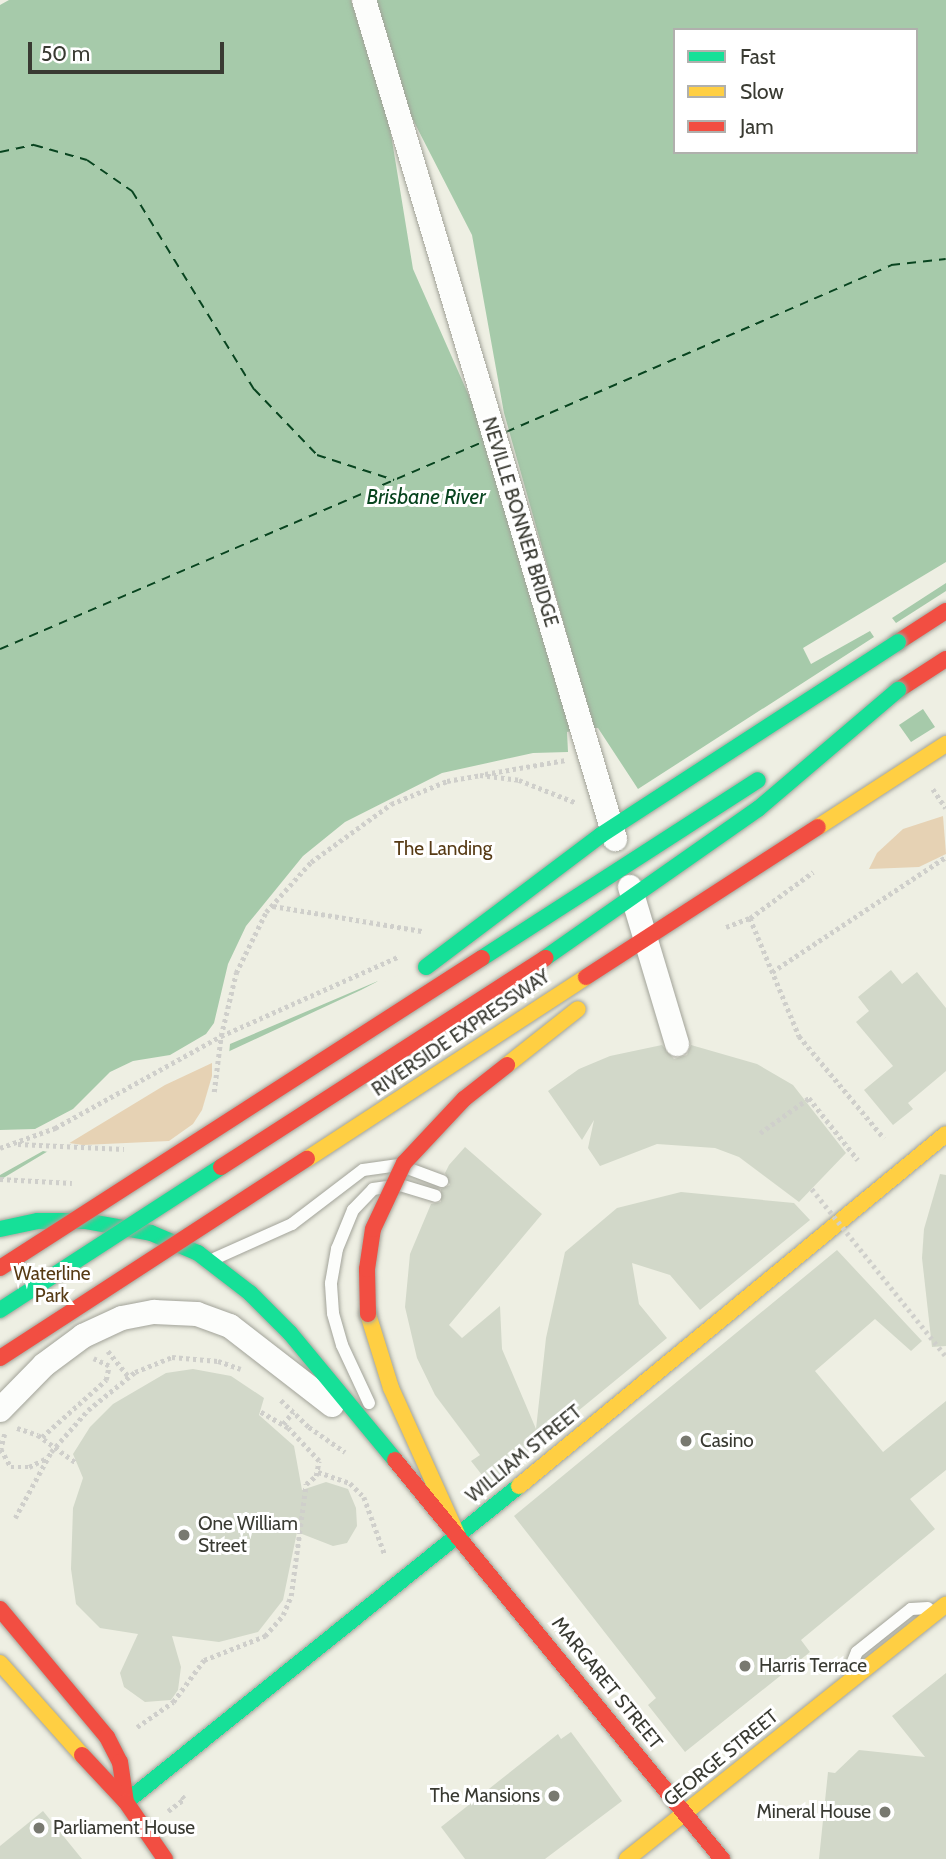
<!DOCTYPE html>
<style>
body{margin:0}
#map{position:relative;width:946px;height:1859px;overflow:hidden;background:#eeefe3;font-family:Cabin,sans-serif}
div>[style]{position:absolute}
.green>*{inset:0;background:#e6d2b4}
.water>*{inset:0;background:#a6caaa}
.pier>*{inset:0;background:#eeefe3}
.ferry>*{height:2px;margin-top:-1px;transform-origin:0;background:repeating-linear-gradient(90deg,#08441f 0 9px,transparent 0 16px)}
.building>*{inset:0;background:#d2d8c9}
.path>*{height:4.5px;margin-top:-2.25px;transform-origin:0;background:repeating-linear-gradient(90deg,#cfcfcb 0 3.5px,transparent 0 7px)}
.roads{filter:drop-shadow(0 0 2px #a2a399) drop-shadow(0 0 2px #a2a399)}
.lane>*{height:12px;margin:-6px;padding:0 6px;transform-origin:6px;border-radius:6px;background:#fcfdfb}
.street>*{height:24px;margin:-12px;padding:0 12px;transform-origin:12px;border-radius:12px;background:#fcfdfb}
.fast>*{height:16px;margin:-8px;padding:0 8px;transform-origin:8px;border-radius:8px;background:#16e098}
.slow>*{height:16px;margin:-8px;padding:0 8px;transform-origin:8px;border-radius:8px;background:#ffcf43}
.jam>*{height:16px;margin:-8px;padding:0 8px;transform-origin:8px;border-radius:8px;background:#f24e42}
.path-bridge>*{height:4.5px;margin-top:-2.25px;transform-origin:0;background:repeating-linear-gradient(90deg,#cfcfcb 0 3.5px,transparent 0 7px)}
.bridges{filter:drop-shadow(0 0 2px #a2a399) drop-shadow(0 0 2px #a2a399)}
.street-bridge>*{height:24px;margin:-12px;padding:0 12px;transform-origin:12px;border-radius:12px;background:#fcfdfb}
.fast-bridge>*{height:16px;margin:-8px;padding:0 8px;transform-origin:8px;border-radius:8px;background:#16e098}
.slow-bridge>*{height:16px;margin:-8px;padding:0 8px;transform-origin:8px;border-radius:8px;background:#ffcf43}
.jam-bridge>*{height:16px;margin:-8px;padding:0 8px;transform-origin:8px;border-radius:8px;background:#f24e42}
.dots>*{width:19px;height:19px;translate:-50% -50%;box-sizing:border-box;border:4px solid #fff;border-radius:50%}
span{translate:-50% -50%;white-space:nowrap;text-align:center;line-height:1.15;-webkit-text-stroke:6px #fff;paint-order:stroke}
.street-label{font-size:19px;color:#393a32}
.park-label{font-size:19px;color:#563a14}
.poi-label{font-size:19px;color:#393a32}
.left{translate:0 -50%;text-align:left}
.right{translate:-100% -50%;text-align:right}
.water-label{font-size:21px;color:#08441f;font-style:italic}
.legend{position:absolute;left:673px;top:28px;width:245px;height:126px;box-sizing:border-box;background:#fff;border:2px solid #b0b0ad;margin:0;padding:9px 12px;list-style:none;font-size:21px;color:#393a32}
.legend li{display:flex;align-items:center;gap:14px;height:35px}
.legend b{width:35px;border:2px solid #b0b0ad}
.scale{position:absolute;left:28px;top:42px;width:196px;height:32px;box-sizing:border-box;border:4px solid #393a32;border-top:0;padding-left:9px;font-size:21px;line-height:24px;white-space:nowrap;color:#393a32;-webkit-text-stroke:5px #fff;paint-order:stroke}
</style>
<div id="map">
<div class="green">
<i style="clip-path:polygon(943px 816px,946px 854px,919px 867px,869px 869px,877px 853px,903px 829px)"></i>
<i style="clip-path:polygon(212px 1055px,212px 1076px,202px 1110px,193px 1124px,169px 1141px,83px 1145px,48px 1140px)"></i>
</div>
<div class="water">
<i style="clip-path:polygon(evenodd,9px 0,946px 0,946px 731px,502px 917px,361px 990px,163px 1082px,0 1180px,0 5px,9px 0,675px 30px,916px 30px,916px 152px,675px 152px,675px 30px)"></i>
</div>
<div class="pier">
<i style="clip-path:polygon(evenodd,351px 0,374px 0,410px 114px,472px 235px,504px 413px,593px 728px,598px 728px,638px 789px,874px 637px,870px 631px,811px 664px,803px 648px,946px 562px,946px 583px,892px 618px,896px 623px,946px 591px,946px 736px,814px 815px,630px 883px,504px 920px,367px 991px,378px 981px,230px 1044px,229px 1055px,165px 1085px,53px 1153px,43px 1151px,0 1175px,0 1130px,35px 1129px,73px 1109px,110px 1072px,133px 1061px,170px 1055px,206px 1034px,214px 1023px,228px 964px,246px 926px,303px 856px,345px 822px,442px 773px,533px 753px,568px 752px,567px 732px,572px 731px,481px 423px,413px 269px,389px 122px,351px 0,923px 709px,935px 727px,911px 742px,899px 725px,923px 709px)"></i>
</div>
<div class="ferry">
<i style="left:0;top:152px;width:35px;rotate:-12deg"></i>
<i style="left:34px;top:145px;width:55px;rotate:15.8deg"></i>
<i style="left:87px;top:160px;width:55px;rotate:34.6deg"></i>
<i style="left:132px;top:191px;width:233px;rotate:58.4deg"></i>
<i style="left:254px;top:389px;width:91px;rotate:46.3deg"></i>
<i style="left:317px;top:455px;width:81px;rotate:18deg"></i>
<i style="left:506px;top:432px;width:420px;rotate:-23.4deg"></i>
<i style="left:891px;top:265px;width:55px;rotate:-6.2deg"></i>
<i style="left:0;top:649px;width:528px;rotate:-23.21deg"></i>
</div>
<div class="building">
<i style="clip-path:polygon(891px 970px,902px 984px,917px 972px,946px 1008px,946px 1071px,908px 1103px,913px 1109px,893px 1125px,864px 1090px,893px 1066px,856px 1022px,869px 1011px,858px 997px)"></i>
<i style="clip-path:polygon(662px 1045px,674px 1059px,687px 1055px,691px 1045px,757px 1064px,793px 1085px,846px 1153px,799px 1202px,739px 1157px,715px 1148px,657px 1144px,600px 1166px,588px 1148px,594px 1120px,582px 1140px,548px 1091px,579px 1069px,610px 1056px)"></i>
<i style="clip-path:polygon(465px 1147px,542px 1214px,449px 1325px,462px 1338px,500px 1306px,502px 1349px,536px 1429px,546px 1338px,565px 1252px,617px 1208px,681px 1192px,794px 1203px,810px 1220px,700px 1310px,670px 1275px,632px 1263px,639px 1304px,667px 1338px,489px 1484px,471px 1461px,480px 1455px,435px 1395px,417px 1358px,405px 1307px,410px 1254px,431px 1204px,441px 1202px,441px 1189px,450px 1185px,445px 1173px,449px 1165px)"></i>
<i style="clip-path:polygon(940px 1174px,946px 1175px,946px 1346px,932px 1347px,922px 1258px,924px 1229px)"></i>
<i style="clip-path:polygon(837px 1250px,922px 1341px,911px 1351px,875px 1319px,815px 1371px,883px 1452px,946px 1401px,946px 1470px,910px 1499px,935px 1529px,801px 1640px,810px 1652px,685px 1752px,648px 1705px,656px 1698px,514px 1516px)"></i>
<i style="clip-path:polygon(193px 1369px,231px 1376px,264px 1398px,259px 1415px,294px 1446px,302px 1490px,326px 1482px,348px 1489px,356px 1508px,357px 1526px,347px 1543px,333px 1546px,297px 1532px,283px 1600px,258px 1632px,219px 1642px,172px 1636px,181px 1667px,178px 1690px,171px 1700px,145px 1702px,124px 1687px,120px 1673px,138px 1634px,100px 1628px,76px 1604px,71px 1569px,73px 1508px,83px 1478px,73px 1454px,90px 1427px,113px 1404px,166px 1373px)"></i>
<i style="clip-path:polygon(946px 1673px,946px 1859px,819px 1859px,828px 1772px,835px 1773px,859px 1750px,925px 1757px,892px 1716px)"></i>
<i style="clip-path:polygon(571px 1732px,622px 1801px,545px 1859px,465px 1859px,441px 1827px,558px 1734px,561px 1739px)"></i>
<i style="clip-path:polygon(43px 1811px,82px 1859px,0 1859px,0 1846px)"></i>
</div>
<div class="path">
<i style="left:485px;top:774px;width:82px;rotate:-9.8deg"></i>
<i style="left:933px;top:789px;width:23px;rotate:56deg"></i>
<i style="left:273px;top:906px;width:151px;rotate:9.5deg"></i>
<i style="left:750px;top:918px;width:128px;rotate:67.4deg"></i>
<i style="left:799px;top:1036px;width:133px;rotate:50.2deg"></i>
<i style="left:726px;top:927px;width:26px;rotate:-21deg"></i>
<i style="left:750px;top:918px;width:78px;rotate:-36.1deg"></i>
<i style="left:772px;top:972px;width:209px;rotate:-33.5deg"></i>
<i style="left:214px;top:1092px;width:56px;rotate:-82.9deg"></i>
<i style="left:221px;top:1036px;width:194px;rotate:-24.1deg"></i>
<i style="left:760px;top:1133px;width:60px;rotate:-35.5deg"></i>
<i style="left:809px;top:1098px;width:79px;rotate:51.7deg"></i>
<i style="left:18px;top:1144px;width:106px;rotate:2.7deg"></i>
<i style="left:0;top:1148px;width:59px;rotate:-20deg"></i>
<i style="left:55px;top:1128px;width:190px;rotate:-29deg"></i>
<i style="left:221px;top:1036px;width:65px;rotate:-76.6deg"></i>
<i style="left:236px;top:973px;width:68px;rotate:-63.8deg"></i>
<i style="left:266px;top:912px;width:67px;rotate:-48deg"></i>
<i style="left:311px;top:862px;width:99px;rotate:-35.9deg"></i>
<i style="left:391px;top:804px;width:61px;rotate:-22.3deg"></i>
<i style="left:447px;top:781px;width:34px;rotate:-10deg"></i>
<i style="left:480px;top:775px;width:39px;rotate:7deg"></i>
<i style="left:519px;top:780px;width:62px;rotate:21.6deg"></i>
<i style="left:0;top:1179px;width:72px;rotate:3.2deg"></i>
<i style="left:108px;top:1351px;width:33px;rotate:51deg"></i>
<i style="left:281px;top:1400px;width:39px;rotate:44deg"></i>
<i style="left:309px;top:1427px;width:44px;rotate:34.8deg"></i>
<i style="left:283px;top:1424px;width:16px;rotate:-50deg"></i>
<i style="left:17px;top:1428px;width:22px;rotate:18deg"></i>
<i style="left:38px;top:1435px;width:46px;rotate:36.1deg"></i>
<i style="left:5px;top:1434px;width:16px;rotate:105deg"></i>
<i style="left:1px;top:1449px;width:21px;rotate:61deg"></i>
<i style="left:11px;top:1467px;width:18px"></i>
<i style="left:29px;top:1467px;width:20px;rotate:-27deg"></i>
<i style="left:42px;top:1437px;width:86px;rotate:-41.7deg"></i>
<i style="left:106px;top:1380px;width:14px;rotate:-78deg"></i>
<i style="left:109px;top:1366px;width:17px;rotate:-155deg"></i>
<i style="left:318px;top:1472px;width:34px;rotate:19deg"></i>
<i style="left:350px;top:1483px;width:20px;rotate:45deg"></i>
<i style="left:364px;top:1497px;width:62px;rotate:70.1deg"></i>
<i style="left:15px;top:1518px;width:75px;rotate:-61.4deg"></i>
<i style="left:51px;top:1452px;width:56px;rotate:-48.6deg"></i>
<i style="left:88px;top:1410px;width:60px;rotate:-39deg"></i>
<i style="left:135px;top:1372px;width:40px;rotate:-22deg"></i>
<i style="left:172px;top:1357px;width:46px;rotate:5deg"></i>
<i style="left:218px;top:1361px;width:24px;rotate:19deg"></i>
<i style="left:137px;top:1727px;width:44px;rotate:-34.8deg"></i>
<i style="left:173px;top:1702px;width:52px;rotate:-53.6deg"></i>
<i style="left:204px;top:1660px;width:66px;rotate:-21.5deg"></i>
<i style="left:265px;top:1636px;width:28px;rotate:-49deg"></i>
<i style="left:283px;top:1615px;width:21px;rotate:-67deg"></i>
<i style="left:291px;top:1596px;width:113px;rotate:-82.4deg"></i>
<i style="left:306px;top:1484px;width:13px;rotate:-39deg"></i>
<i style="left:316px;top:1476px;width:15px;rotate:-79deg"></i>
<i style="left:319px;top:1461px;width:45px;rotate:-133.2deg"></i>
<i style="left:288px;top:1428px;width:34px;rotate:-150deg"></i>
<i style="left:168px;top:1811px;width:20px;rotate:-37deg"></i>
<i style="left:184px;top:1799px;width:6px;rotate:-129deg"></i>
</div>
<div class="roads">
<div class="lane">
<i style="left:216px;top:1258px;width:83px;rotate:-24.1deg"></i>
<i style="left:292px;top:1224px;width:89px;rotate:-37.3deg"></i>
<i style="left:363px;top:1170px;width:36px;rotate:-8deg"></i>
<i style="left:399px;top:1165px;width:46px;rotate:20.4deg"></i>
<i style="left:369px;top:1403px;width:64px;rotate:-115deg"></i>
<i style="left:342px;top:1345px;width:33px;rotate:-106deg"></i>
<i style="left:333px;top:1313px;width:30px;rotate:-94deg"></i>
<i style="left:331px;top:1283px;width:35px;rotate:-80deg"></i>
<i style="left:337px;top:1249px;width:42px;rotate:-67.7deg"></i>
<i style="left:353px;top:1210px;width:29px;rotate:-46deg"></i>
<i style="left:373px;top:1189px;width:27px;rotate:-8deg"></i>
<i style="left:400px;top:1185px;width:37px;rotate:17deg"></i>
<i style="left:850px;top:1669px;width:18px;rotate:-68deg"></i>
<i style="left:857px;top:1652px;width:69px;rotate:-38.5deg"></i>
<i style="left:911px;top:1609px;width:17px;rotate:-3deg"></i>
</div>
<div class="street">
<i style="left:0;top:1410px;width:63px;rotate:-45.6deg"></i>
<i style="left:44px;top:1365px;width:49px;rotate:-36.6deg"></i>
<i style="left:83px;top:1336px;width:43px;rotate:-24.8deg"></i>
<i style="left:122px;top:1318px;width:33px;rotate:-11deg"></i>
<i style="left:154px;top:1312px;width:43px;rotate:2.7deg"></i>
<i style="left:197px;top:1314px;width:35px;rotate:20deg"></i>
<i style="left:230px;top:1326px;width:129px;rotate:37.8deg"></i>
</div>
<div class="fast">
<i style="left:0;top:1229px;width:39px;rotate:-12deg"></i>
<i style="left:38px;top:1221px;width:47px"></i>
<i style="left:85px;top:1221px;width:67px;rotate:10.3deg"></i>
<i style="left:151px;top:1233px;width:51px;rotate:23.1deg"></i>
<i style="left:198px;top:1253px;width:66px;rotate:37.6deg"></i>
<i style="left:250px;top:1293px;width:57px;rotate:45deg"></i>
<i style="left:290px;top:1333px;width:165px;rotate:50.4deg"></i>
<i style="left:126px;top:1802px;width:504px;rotate:-38.8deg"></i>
</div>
<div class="slow">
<i style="left:368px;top:1314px;width:77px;rotate:72.7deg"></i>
<i style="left:391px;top:1388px;width:160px;rotate:65.7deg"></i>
<i style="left:519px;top:1486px;width:553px;rotate:-39.5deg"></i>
<i style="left:0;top:1663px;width:123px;rotate:48.3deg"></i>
<i style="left:627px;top:1859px;width:408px;rotate:-38.6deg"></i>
</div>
<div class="jam">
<i style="left:898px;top:642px;width:57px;rotate:-32.9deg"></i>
<i style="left:898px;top:690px;width:57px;rotate:-32.9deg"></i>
<i style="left:395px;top:1460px;width:516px;rotate:50.66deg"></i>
<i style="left:0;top:1609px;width:167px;rotate:50.1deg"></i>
<i style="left:107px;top:1737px;width:28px;rotate:63deg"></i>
<i style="left:120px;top:1762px;width:40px;rotate:81.5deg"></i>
<i style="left:82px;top:1755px;width:64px;rotate:46.9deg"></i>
<i style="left:126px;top:1802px;width:69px;rotate:55.6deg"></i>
</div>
</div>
<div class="path-bridge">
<i style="left:812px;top:1189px;width:214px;rotate:51.3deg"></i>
</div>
<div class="bridges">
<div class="street-bridge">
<i style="left:364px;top:0;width:876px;rotate:73.34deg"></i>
<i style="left:630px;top:887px;width:164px;rotate:73.3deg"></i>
</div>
<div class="fast-bridge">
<i style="left:482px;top:958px;width:328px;rotate:-32.8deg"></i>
<i style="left:545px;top:958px;width:260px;rotate:-35deg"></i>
<i style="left:758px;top:809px;width:184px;rotate:-40.4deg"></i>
<i style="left:426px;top:967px;width:219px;rotate:-37deg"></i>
<i style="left:601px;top:835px;width:354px;rotate:-33deg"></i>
<i style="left:0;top:1310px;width:263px;rotate:-32.9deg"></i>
</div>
<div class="slow-bridge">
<i style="left:818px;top:827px;width:153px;rotate:-33deg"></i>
<i style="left:507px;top:1065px;width:90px;rotate:-38.3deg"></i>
<i style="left:307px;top:1159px;width:333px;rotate:-33.1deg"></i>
</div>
<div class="jam-bridge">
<i style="left:586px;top:977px;width:276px;rotate:-32.9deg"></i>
<i style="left:221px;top:1167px;width:386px;rotate:-32.8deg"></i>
<i style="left:0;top:1268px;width:573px;rotate:-32.75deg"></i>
<i style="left:368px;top:1314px;width:45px;rotate:-91.3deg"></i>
<i style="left:367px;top:1269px;width:40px;rotate:-81.5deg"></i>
<i style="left:373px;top:1229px;width:73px;rotate:-64.8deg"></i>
<i style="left:404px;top:1163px;width:88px;rotate:-46.8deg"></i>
<i style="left:464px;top:1099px;width:55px;rotate:-38.3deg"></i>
<i style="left:0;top:1358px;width:366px;rotate:-33deg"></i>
</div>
</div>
<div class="dots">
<i style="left:686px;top:1441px;background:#787970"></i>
<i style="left:184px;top:1535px;background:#787970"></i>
<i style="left:745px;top:1666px;background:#787970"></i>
<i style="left:554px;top:1796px;background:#787970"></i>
<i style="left:885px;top:1812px;background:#787970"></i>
<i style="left:39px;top:1828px;background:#787970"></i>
</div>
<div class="street-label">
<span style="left:520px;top:522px;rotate:73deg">NEVILLE BONNER BRIDGE</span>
<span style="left:461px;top:1033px;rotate:-34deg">RIVERSIDE EXPRESSWAY</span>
<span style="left:524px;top:1454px;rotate:-39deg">WILLIAM STREET</span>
<span style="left:607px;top:1683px;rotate:51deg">MARGARET STREET</span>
<span style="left:721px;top:1758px;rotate:-39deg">GEORGE STREET</span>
</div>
<div class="park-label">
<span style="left:443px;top:849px">The Landing</span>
<span style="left:52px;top:1285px">Waterline<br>Park</span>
</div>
<div class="poi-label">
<span class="left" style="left:700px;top:1441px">Casino</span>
<span class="left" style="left:198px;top:1535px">One William<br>Street</span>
<span class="left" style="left:759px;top:1666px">Harris Terrace</span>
<span class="right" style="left:540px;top:1796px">The Mansions</span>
<span class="right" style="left:871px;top:1812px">Mineral House</span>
<span class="left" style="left:53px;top:1828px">Parliament House</span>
</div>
<div class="water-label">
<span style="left:426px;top:497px">Brisbane River</span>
</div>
<ul class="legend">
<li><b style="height:9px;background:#16e098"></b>Fast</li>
<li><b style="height:9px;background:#ffcf43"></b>Slow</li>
<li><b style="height:9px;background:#f24e42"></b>Jam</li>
</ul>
<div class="scale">50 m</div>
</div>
